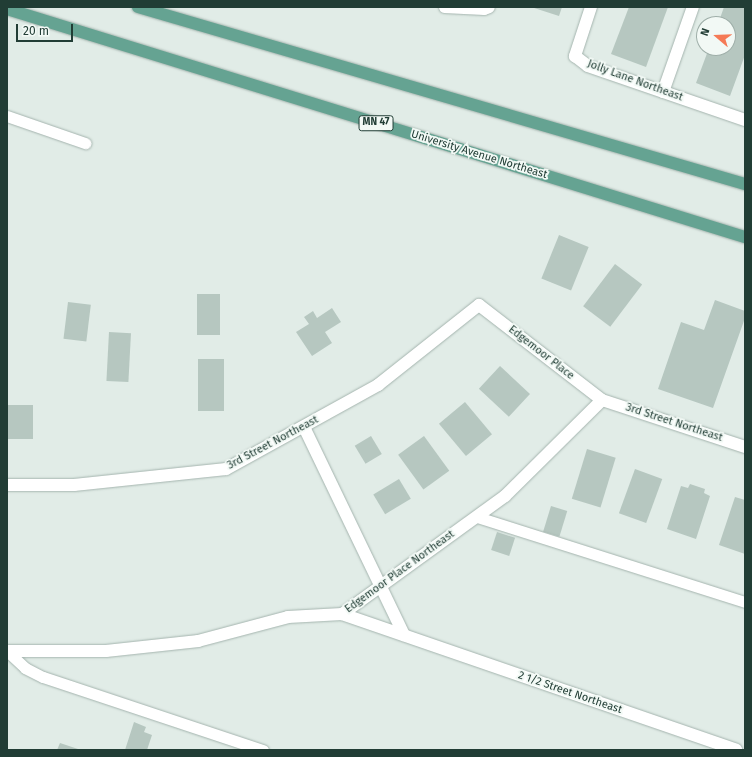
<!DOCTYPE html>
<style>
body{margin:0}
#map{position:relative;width:752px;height:757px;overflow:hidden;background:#e1ece7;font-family:"Fira Sans",sans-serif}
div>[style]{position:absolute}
.building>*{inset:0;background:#b6c7c0;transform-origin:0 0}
.roads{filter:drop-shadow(0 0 1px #a4b4ae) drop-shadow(0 0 1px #a4b4ae)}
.lane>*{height:11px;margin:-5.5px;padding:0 5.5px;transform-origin:5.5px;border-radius:5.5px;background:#fff}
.street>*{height:12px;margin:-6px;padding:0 6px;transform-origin:6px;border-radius:6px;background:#fff}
.primary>*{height:12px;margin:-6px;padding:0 6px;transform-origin:6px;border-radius:6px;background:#65a392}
span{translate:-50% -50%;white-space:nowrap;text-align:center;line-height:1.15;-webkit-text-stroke:3.5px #f2f9f5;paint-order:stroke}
.shield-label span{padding:1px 3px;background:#f2f9f5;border:1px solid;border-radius:3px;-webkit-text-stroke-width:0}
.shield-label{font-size:10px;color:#213d35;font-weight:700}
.street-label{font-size:11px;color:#213d35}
.frame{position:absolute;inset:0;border:8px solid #213d35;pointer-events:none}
.north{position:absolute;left:696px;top:16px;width:40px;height:40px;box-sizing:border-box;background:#f2f9f5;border:1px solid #9eaea8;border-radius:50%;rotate:289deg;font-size:11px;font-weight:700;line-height:16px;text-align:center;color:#213d35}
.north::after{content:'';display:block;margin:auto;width:14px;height:18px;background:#f57a56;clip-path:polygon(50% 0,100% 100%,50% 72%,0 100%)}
.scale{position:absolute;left:16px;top:24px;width:57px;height:18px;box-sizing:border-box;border:2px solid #213d35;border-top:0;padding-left:5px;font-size:12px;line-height:14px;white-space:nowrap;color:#213d35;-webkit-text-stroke:3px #f2f9f5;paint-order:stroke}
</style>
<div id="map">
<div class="building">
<i style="clip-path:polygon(531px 7px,562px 7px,559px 16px)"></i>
<i style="clip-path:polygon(629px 7px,668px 7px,646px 67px,611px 54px)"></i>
<i style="clip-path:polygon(724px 7px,745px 7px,745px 55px,730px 96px,696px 83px,709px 48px,728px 48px,728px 24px,718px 24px)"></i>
<i style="left:559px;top:235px;width:32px;height:47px;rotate:22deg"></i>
<i style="left:615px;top:264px;width:34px;height:53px;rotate:37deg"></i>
<i style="left:197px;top:294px;width:23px;height:41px"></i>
<i style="clip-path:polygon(715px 300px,745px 311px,745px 318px,713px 408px,658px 389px,681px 322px,704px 330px)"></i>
<i style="left:68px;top:302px;width:23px;height:37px;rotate:7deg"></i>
<i style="clip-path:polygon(332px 308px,341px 322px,325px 332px,332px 343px,312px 356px,296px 332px,309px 324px,304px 317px,313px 311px,317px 318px)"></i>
<i style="left:109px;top:332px;width:22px;height:49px;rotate:3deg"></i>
<i style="left:198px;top:359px;width:26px;height:52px"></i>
<i style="left:500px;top:366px;width:41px;height:31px;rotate:43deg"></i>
<i style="left:465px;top:402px;width:42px;height:34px;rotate:50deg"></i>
<i style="left:7px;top:405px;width:26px;height:34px"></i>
<i style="left:371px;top:436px;width:21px;height:19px;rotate:59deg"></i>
<i style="left:424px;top:436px;width:43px;height:32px;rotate:54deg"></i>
<i style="left:587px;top:449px;width:30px;height:52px;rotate:17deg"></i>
<i style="left:635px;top:469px;width:29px;height:47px;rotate:20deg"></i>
<i style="left:399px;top:479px;width:23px;height:30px;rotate:59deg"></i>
<i style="clip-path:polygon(690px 484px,705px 489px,704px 493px,710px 496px,696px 539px,667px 529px,681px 486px,688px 488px)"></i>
<i style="clip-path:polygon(735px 497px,745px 500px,745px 554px,719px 545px)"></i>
<i style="left:551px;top:506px;width:17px;height:27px;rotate:17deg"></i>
<i style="left:497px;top:532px;width:19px;height:19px;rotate:18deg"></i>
<i style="clip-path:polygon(134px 722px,146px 727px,144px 732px,152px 735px,147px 750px,125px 750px)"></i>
<i style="clip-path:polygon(60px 743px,81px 750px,57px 750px)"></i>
</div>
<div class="roads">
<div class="lane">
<i style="left:444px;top:7px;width:40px;rotate:2.9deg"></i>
<i style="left:484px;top:9px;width:5px;rotate:-22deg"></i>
<i style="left:7px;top:116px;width:83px;rotate:19.1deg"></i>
<i style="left:477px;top:517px;width:281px;rotate:17.6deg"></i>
<i style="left:7px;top:651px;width:25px;rotate:43deg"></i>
<i style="left:25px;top:668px;width:20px;rotate:27deg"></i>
<i style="left:43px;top:677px;width:232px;rotate:18.4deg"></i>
</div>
<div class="street">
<i style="left:591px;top:7px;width:52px;rotate:108.1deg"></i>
<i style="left:575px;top:56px;width:16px;rotate:38deg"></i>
<i style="left:588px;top:66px;width:166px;rotate:19deg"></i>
<i style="left:663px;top:92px;width:90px;rotate:-70.6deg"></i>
<i style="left:304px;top:427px;width:231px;rotate:64.3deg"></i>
<i style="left:7px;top:485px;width:67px"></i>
<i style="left:74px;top:485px;width:153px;rotate:-6deg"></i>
<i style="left:226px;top:469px;width:174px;rotate:-28.9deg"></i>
<i style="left:378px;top:385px;width:129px;rotate:-38.4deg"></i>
<i style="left:479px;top:305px;width:155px;rotate:37.7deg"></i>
<i style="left:602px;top:400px;width:151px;rotate:18.2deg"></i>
<i style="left:342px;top:614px;width:417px;rotate:19deg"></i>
<i style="left:7px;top:651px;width:99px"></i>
<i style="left:106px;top:651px;width:93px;rotate:-6.2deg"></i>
<i style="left:198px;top:641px;width:93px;rotate:-14.9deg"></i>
<i style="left:288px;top:617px;width:54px;rotate:-3.2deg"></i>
<i style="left:342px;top:614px;width:201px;rotate:-35.9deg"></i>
<i style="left:505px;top:496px;width:136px;rotate:-44.7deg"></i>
</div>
<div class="primary">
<i style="left:138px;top:7px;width:632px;rotate:16.26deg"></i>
<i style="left:7px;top:9px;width:772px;rotate:17.17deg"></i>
</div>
</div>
<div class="shield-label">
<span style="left:376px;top:123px">MN 47</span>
</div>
<div class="street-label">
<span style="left:635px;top:81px;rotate:20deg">Jolly Lane Northeast</span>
<span style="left:479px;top:155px;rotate:17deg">University Avenue Northeast</span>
<span style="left:541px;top:353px;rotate:38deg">Edgemoor Place</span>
<span style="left:674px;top:423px;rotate:18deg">3rd Street Northeast</span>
<span style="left:273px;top:443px;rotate:-28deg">3rd Street Northeast</span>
<span style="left:400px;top:572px;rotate:-36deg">Edgemoor Place Northeast</span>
<span style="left:570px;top:693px;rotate:19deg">2 1/2 Street Northeast</span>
</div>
<div class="frame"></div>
<div class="north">N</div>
<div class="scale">20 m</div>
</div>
